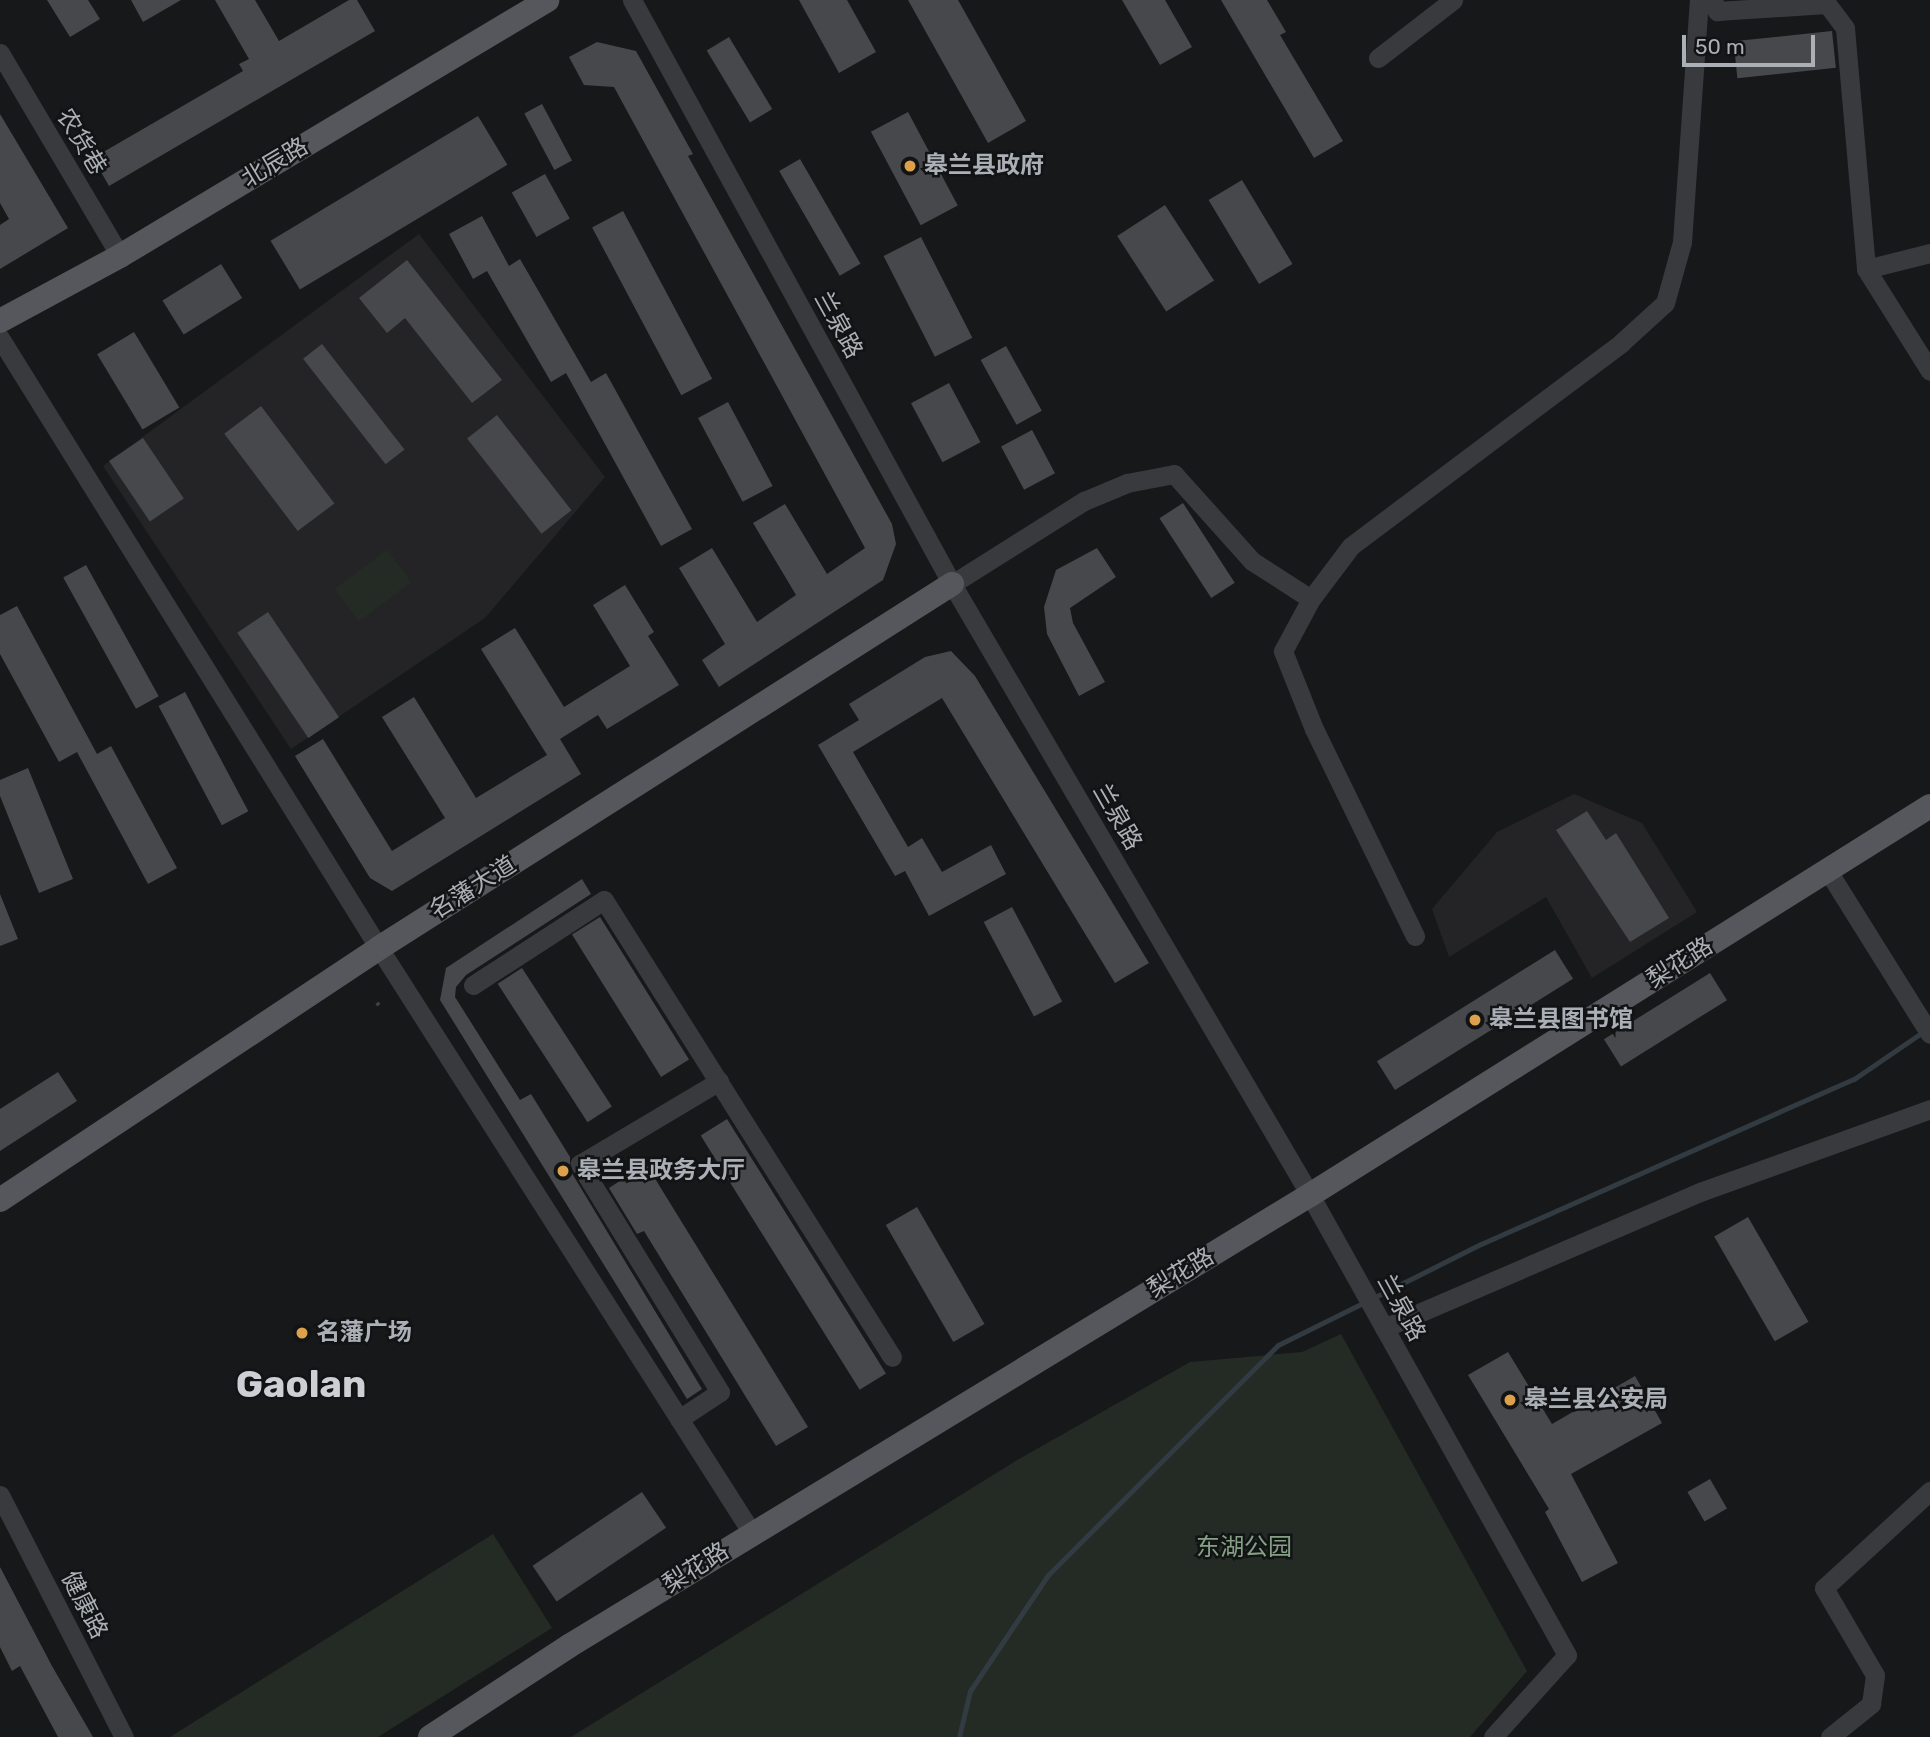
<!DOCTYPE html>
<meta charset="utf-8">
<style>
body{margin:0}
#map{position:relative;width:1930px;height:1737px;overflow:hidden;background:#171819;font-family:Rubik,"Noto Sans SC",sans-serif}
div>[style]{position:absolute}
.built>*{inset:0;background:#242426}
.green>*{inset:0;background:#242b24;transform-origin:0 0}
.stream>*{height:5px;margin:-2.5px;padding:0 2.5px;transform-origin:2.5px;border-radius:2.5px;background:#323b41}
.building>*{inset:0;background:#47484b;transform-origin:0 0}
.path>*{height:3.5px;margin-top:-1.75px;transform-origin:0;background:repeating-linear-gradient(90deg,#3f4145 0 3.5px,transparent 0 8.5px)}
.minor>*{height:19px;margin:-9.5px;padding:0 9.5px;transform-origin:9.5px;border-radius:9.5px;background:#393a3e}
.major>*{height:24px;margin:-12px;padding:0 12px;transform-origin:12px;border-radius:12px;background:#55575c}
.dots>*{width:19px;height:19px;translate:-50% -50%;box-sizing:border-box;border:4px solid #121314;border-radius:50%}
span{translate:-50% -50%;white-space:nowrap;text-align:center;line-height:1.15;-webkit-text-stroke:5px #121314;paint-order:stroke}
.street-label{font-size:24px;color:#abb0b7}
.poi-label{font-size:24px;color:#abb0b7;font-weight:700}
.left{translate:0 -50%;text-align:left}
.park-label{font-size:24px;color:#85a085}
.town-label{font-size:38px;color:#cccfd4;font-weight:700}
.scale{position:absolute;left:1682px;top:35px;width:133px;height:32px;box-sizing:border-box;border:4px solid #abb0b7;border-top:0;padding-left:9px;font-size:21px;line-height:24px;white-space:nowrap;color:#abb0b7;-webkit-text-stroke:5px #121314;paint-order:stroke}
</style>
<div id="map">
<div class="built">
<i style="clip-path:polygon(419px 234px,605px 477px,485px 618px,291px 749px,103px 466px)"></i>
<i style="clip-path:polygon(1574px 794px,1642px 823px,1697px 912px,1592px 978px,1546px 897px,1449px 957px,1432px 909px,1497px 832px)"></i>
</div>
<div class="green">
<i style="left:387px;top:550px;width:40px;height:65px;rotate:53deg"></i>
<i style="clip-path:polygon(1341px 1334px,1527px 1671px,1470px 1737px,571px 1737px,1014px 1462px,1190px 1362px,1302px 1352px)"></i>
<i style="clip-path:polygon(493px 1534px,552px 1628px,378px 1737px,170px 1737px)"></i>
</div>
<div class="stream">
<i style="left:1373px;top:1298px;width:121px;rotate:-26.6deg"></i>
<i style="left:1481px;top:1244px;width:408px;rotate:-23.9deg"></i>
<i style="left:1854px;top:1079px;width:85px;rotate:-34.4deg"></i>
<i style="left:959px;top:1737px;width:47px;rotate:-76.6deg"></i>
<i style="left:970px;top:1691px;width:140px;rotate:-56.1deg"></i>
<i style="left:1048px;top:1575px;width:325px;rotate:-45deg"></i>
<i style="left:1278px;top:1345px;width:97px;rotate:-26.3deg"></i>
</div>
<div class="building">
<i style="clip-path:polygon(47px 0,88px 0,100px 19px,70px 37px)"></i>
<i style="clip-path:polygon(131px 0,181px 0,143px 22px)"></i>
<i style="clip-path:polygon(215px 0,255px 0,279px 41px,349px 0,357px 0,375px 31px,109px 186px,93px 158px,243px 71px,239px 64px,249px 59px)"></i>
<i style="clip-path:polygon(799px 0,847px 0,876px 52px,839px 73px)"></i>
<i style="clip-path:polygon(908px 0,958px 0,1026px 121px,988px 143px)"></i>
<i style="clip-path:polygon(1122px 0,1165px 0,1192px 47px,1160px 65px)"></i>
<i style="clip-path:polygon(1221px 0,1267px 0,1286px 32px,1280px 35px,1343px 141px,1314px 158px)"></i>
<i style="left:1832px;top:31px;width:37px;height:99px;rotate:84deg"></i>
<i style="left:729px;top:37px;width:84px;height:26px;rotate:59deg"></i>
<i style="clip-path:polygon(597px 42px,636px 51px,693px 154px,688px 156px,892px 524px,896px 544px,883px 580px,719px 687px,702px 660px,725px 644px,679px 568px,712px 548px,757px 622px,796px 595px,753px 523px,785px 504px,827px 574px,865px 548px,614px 87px,584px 85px,569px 57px)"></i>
<i style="left:542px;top:104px;width:64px;height:20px;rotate:62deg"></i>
<i style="left:908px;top:112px;width:106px;height:42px;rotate:62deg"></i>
<i style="clip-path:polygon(0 114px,68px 228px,0 269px,0 225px,9px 219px,0 203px)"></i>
<i style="left:478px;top:116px;width:57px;height:242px;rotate:59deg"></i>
<i style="left:800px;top:159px;width:121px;height:24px;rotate:60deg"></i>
<i style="left:545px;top:174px;width:51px;height:38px;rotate:61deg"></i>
<i style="left:1242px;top:180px;width:98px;height:39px;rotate:59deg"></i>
<i style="left:1165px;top:205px;width:90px;height:57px;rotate:57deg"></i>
<i style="left:623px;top:211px;width:190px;height:35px;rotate:62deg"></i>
<i style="clip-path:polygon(482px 216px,509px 266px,520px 259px,591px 382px,606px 373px,692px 529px,661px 546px,566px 373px,551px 382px,487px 271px,473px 279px,449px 234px)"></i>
<i style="left:921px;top:237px;width:113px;height:42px;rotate:63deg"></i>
<i style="clip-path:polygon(407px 260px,502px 380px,472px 403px,405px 318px,387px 333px,359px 298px)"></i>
<i style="left:221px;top:264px;width:40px;height:69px;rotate:58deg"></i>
<i style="left:134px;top:332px;width:88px;height:43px;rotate:59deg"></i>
<i style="left:322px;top:344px;width:134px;height:24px;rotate:52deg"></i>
<i style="left:1006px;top:346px;width:74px;height:29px;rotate:61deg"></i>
<i style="left:949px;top:383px;width:67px;height:43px;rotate:62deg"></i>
<i style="left:728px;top:402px;width:95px;height:34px;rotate:62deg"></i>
<i style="left:261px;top:406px;width:122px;height:46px;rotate:53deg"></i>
<i style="left:497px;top:415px;width:121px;height:38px;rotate:52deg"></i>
<i style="left:1032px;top:430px;width:49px;height:35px;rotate:62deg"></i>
<i style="left:143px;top:438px;width:73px;height:41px;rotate:56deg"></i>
<i style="left:1183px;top:503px;width:95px;height:28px;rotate:57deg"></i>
<i style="clip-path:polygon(1097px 548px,1116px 577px,1070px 608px,1073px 623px,1105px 682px,1079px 696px,1047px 634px,1044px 607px,1056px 570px)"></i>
<i style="left:86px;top:565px;width:150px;height:26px;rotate:61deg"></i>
<i style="clip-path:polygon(625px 585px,654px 632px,648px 636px,679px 685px,607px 729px,598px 715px,560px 739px,581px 774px,392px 891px,370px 878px,295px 756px,323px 739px,392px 851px,445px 818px,382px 717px,414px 697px,476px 798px,547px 755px,481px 649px,515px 628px,564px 707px,630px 666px,593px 605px)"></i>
<i style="clip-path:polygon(17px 606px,97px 754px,111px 746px,177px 868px,148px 884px,77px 752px,59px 762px,0 654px,0 615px)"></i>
<i style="left:268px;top:612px;width:127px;height:37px;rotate:56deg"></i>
<i style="clip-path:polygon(951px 651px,975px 676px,1149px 963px,1115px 983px,942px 698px,853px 752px,908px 847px,922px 838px,942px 872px,991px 845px,1006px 874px,929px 916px,905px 871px,895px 876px,818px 745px,859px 720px,849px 704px,925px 657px)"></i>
<i style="left:185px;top:692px;width:135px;height:30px;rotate:62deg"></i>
<i style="clip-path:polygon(28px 768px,73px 879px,39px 893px,0 796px,0 780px)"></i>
<i style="clip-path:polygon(1587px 811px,1606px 840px,1616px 833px,1669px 918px,1630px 942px,1556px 830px)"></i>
<i style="clip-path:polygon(582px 879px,591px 894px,466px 975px,456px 987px,455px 997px,520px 1100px,531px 1094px,570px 1157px,570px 1170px,702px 1389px,687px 1399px,440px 1000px,446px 968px)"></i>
<i style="clip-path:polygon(0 894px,18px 939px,0 946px)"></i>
<i style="left:1012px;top:907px;width:107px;height:32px;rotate:62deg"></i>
<i style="left:600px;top:917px;width:168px;height:33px;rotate:58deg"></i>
<i style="left:1555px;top:950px;width:34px;height:210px;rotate:58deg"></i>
<i style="left:522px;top:968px;width:165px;height:29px;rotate:57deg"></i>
<i style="left:1710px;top:973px;width:32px;height:125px;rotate:58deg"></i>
<i style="clip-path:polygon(58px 1072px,77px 1101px,0 1151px,0 1109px)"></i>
<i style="left:727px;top:1119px;width:300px;height:31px;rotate:58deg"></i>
<i style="clip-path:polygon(646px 1164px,808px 1427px,776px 1446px,644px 1231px,637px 1234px,609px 1188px)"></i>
<i style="left:917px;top:1207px;width:135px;height:36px;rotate:60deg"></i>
<i style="left:1748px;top:1217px;width:121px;height:39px;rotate:60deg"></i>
<i style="clip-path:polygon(1508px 1352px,1552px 1424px,1635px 1376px,1662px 1423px,1571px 1474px,1618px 1563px,1582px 1582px,1545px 1512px,1549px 1509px,1468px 1375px)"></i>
<i style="left:1710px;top:1479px;width:34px;height:26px;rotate:60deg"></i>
<i style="left:642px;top:1492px;width:43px;height:132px;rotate:56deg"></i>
<i style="clip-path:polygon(0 1567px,52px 1666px,93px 1737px,58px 1737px,20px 1666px,12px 1671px,0 1647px)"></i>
</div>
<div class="path">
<i style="left:377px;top:1003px;width:3px;rotate:45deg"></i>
</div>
<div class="minor">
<i style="left:632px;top:0;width:666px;rotate:61.28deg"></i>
<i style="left:952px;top:584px;width:708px;rotate:59.63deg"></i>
<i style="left:1310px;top:1195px;width:527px;rotate:60.81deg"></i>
<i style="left:1567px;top:1655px;width:110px;rotate:132.1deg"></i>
<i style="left:1713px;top:0;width:12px;rotate:70deg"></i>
<i style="left:1717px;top:11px;width:110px;rotate:-3.6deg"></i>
<i style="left:1827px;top:4px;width:30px;rotate:53deg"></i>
<i style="left:1845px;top:28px;width:242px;rotate:85deg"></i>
<i style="left:1866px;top:269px;width:120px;rotate:57.9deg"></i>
<i style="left:0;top:53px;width:236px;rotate:59.4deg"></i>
<i style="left:1378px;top:58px;width:95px;rotate:-37.7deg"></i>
<i style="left:1866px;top:269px;width:66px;rotate:-14deg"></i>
<i style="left:0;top:338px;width:718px;rotate:58.15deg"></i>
<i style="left:379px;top:948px;width:694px;rotate:57.48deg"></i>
<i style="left:952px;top:584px;width:156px;rotate:-32.2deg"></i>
<i style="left:1084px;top:501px;width:47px;rotate:-22.7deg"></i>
<i style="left:1127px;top:483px;width:48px;rotate:-10.8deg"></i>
<i style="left:1174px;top:474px;width:117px;rotate:48.1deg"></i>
<i style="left:1252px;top:561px;width:70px;rotate:32.8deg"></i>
<i style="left:1828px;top:871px;width:192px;rotate:58deg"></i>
<i style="left:1415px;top:936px;width:230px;rotate:-116deg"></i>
<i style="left:1314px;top:729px;width:84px;rotate:-111.7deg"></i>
<i style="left:1283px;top:651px;width:59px;rotate:-61.7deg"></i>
<i style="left:1311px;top:599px;width:66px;rotate:-53deg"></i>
<i style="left:1351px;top:546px;width:338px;rotate:-36.9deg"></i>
<i style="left:1621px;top:343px;width:59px;rotate:-42.3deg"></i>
<i style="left:1665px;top:303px;width:63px;rotate:-74.4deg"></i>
<i style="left:1682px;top:242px;width:243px;rotate:-86deg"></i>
<i style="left:473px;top:985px;width:156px;rotate:-33deg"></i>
<i style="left:604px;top:900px;width:540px;rotate:57.78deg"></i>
<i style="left:1384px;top:1328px;width:344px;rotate:-23.3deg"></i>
<i style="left:1700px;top:1192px;width:245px;rotate:-19.8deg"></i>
<i style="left:679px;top:1419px;width:49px;rotate:-33.4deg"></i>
<i style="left:720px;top:1392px;width:268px;rotate:-121.6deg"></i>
<i style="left:580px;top:1164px;width:162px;rotate:-30.8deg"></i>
<i style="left:0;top:1495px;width:272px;rotate:62.9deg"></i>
<i style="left:1830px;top:1737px;width:53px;rotate:-38.8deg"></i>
<i style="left:1871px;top:1704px;width:29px;rotate:-82deg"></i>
<i style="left:1875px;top:1675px;width:101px;rotate:-120.4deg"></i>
<i style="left:1824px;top:1588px;width:144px;rotate:-42.5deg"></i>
</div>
<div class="major">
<i style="left:0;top:321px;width:136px;rotate:-28.4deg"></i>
<i style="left:120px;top:256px;width:498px;rotate:-30.9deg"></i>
<i style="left:0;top:1200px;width:455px;rotate:-33.6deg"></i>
<i style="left:379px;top:948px;width:679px;rotate:-32.43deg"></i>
<i style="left:430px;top:1737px;width:166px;rotate:-33.2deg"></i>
<i style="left:569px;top:1646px;width:867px;rotate:-31.33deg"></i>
<i style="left:1310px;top:1195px;width:732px;rotate:-32.1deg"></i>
</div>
<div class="dots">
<i style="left:910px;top:166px;background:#dda14c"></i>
<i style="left:1475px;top:1020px;background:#dda14c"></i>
<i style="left:563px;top:1171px;background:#dda14c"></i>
<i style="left:302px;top:1333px;background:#dda14c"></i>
<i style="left:1510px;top:1400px;background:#dda14c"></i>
</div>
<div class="street-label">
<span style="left:81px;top:142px;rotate:59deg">农货巷</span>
<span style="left:275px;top:163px;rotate:-31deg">北辰路</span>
<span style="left:838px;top:325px;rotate:61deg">兰泉路</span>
<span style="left:1117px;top:817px;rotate:60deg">兰泉路</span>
<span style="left:473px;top:888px;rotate:-32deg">名藩大道</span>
<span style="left:1680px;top:963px;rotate:-32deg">梨花路</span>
<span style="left:1181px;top:1273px;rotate:-31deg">梨花路</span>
<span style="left:1401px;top:1308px;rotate:61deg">兰泉路</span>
<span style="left:696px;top:1568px;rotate:-32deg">梨花路</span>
<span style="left:84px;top:1605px;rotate:63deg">健康路</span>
</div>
<div class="poi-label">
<span class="left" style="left:924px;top:166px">皋兰县政府</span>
<span class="left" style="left:1489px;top:1020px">皋兰县图书馆</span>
<span class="left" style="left:577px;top:1171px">皋兰县政务大厅</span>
<span class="left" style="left:316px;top:1333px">名藩广场</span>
<span class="left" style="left:1524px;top:1400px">皋兰县公安局</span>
</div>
<div class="park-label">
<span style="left:1244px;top:1548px">东湖公园</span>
</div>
<div class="town-label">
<span style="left:301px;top:1385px">Gaolan</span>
</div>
<div class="scale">50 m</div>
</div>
